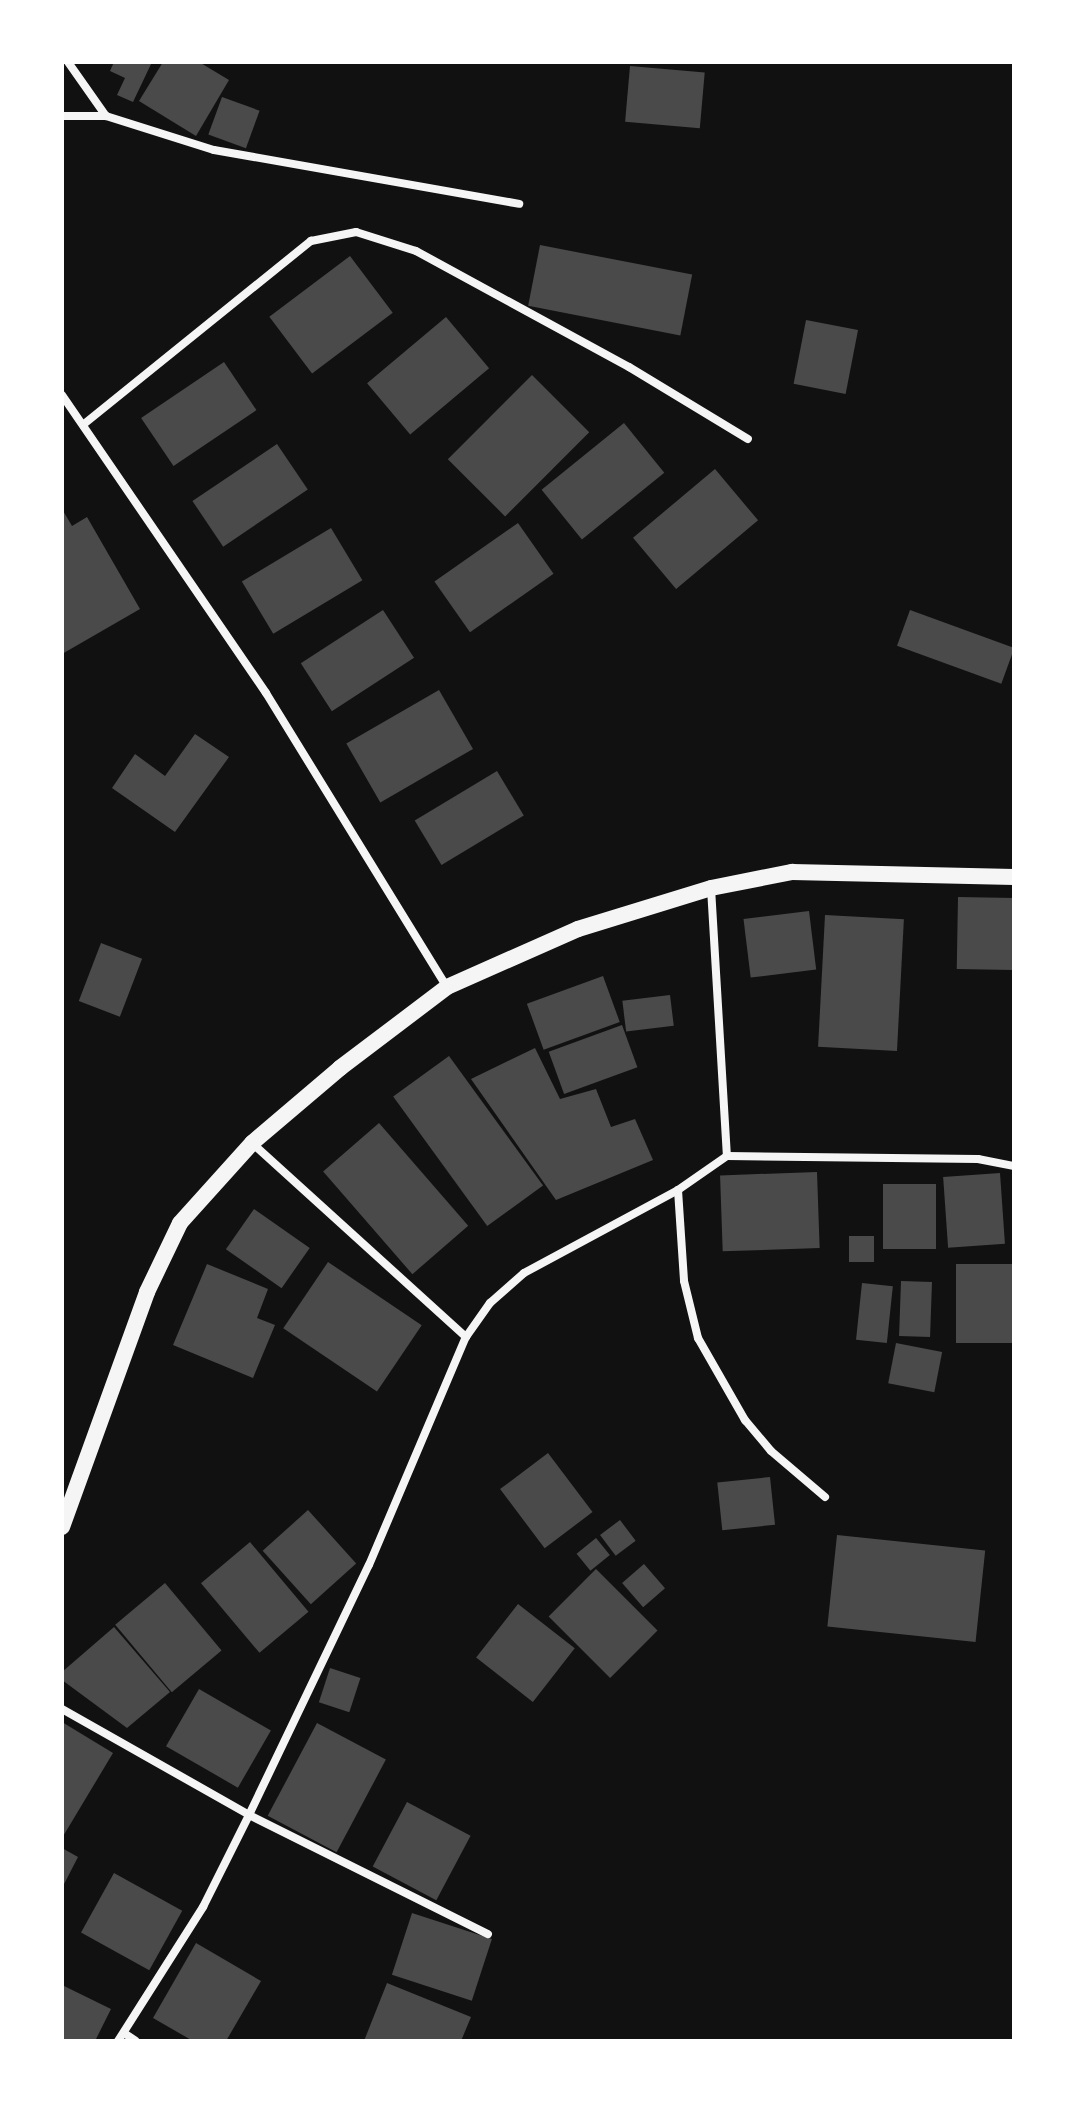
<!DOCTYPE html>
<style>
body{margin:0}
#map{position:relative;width:1076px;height:2103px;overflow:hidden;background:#111;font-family:Helvetica,sans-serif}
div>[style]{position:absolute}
.building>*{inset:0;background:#4a4a4a;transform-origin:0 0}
.minor>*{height:8px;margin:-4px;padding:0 4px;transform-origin:4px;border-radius:4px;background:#f5f5f5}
.secondary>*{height:16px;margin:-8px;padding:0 8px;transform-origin:8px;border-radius:8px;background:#f5f5f5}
span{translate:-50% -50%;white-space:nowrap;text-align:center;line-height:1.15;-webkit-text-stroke:8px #fff;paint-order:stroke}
.frame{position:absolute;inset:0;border:64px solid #fff;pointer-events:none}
</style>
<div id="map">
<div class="building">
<i style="clip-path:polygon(114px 62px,152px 62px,133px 102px,117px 95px,125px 78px,110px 71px)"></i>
<i style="clip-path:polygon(163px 62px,199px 62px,229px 80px,196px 136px,139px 101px)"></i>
<i style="left:630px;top:66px;width:75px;height:56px;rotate:5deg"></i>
<i style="left:222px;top:97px;width:40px;height:40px;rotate:20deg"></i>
<i style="left:540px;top:245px;width:155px;height:62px;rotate:11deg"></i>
<i style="left:350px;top:256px;width:71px;height:101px;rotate:53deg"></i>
<i style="left:446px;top:317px;width:67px;height:103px;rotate:50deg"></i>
<i style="left:806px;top:320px;width:53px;height:65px;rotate:11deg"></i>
<i style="left:224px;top:362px;width:58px;height:100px;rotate:56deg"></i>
<i style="left:532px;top:375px;width:81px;height:119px;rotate:45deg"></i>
<i style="left:624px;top:423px;width:64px;height:106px;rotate:51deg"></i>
<i style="left:277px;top:444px;width:55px;height:102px;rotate:56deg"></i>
<i style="left:715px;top:469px;width:67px;height:107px;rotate:50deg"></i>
<i style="clip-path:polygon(62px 509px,72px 526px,87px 517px,140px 609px,62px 654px)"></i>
<i style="left:518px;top:523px;width:62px;height:102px;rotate:55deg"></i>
<i style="left:331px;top:528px;width:61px;height:104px;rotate:59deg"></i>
<i style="left:383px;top:610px;width:57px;height:98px;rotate:57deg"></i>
<i style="left:910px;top:610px;width:111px;height:38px;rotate:20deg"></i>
<i style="left:439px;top:690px;width:68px;height:107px;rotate:60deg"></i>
<i style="clip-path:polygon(195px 734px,229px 757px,175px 832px,112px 788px,135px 754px,165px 776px)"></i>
<i style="left:497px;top:771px;width:52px;height:96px;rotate:59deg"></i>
<i style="left:958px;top:897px;width:56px;height:72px;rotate:1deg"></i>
<i style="left:809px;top:911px;width:59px;height:66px;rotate:83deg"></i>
<i style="left:825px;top:915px;width:79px;height:132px;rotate:3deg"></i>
<i style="left:101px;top:943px;width:44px;height:62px;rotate:21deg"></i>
<i style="left:603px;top:976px;width:49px;height:81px;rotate:70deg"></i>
<i style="left:670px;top:995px;width:31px;height:48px;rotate:83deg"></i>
<i style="left:622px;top:1025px;width:45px;height:78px;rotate:70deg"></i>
<i style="clip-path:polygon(535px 1048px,560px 1099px,596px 1089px,611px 1127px,635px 1119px,653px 1160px,556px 1200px,471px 1079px)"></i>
<i style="left:449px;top:1056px;width:160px;height:69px;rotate:54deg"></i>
<i style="left:379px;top:1123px;width:136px;height:74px;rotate:49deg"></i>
<i style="left:817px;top:1172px;width:76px;height:97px;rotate:88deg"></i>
<i style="left:1000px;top:1173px;width:71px;height:57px;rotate:86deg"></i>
<i style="left:936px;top:1184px;width:65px;height:53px;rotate:90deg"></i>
<i style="left:254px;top:1209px;width:68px;height:49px;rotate:35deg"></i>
<i style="left:849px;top:1236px;width:25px;height:26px"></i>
<i style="left:328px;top:1262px;width:113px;height:80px;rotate:34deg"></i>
<i style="clip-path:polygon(207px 1264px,268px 1289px,257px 1318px,275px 1325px,253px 1378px,173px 1345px)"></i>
<i style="left:956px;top:1264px;width:58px;height:79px"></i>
<i style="left:901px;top:1281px;width:31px;height:55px;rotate:2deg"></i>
<i style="left:862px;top:1283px;width:31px;height:57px;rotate:6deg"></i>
<i style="left:896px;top:1343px;width:47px;height:41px;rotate:11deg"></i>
<i style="left:548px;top:1453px;width:74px;height:60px;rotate:53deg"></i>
<i style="left:770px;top:1477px;width:48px;height:53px;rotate:84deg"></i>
<i style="left:308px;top:1510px;width:72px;height:61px;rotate:48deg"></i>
<i style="left:620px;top:1520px;width:26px;height:25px;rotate:53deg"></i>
<i style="left:837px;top:1535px;width:149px;height:92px;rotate:6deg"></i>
<i style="left:596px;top:1538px;width:22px;height:25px;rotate:51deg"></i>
<i style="left:250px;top:1542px;width:91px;height:64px;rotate:50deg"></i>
<i style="left:644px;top:1564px;width:32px;height:29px;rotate:49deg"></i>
<i style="left:596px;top:1569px;width:87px;height:67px;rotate:45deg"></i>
<i style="left:165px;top:1583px;width:88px;height:65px;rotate:50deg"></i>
<i style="left:518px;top:1604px;width:72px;height:68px;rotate:38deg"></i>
<i style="clip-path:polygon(114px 1627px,170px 1692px,127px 1728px,62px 1680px,62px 1672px)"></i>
<i style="left:330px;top:1668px;width:32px;height:36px;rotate:18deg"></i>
<i style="left:199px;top:1689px;width:83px;height:66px;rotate:30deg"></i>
<i style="clip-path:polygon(62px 1722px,113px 1753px,62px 1838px)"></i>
<i style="left:317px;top:1723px;width:78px;height:105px;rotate:28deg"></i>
<i style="left:407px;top:1802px;width:72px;height:73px;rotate:28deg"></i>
<i style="clip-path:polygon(62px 1848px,78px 1857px,62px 1888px)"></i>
<i style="left:114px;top:1873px;width:78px;height:68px;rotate:29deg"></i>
<i style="left:412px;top:1913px;width:84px;height:65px;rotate:18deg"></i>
<i style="clip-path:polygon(196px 1943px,261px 1981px,226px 2041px,193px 2041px,153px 2018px)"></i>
<i style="clip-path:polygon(387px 1983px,471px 2017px,461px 2041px,364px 2041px)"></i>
<i style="clip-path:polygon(62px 1985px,111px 2009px,95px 2041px,62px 2041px)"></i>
</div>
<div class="minor">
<i style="left:68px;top:62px;width:66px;rotate:54.9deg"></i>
<i style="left:62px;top:116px;width:44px"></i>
<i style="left:106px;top:116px;width:113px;rotate:17.5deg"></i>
<i style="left:214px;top:150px;width:310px;rotate:10deg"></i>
<i style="left:62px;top:395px;width:361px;rotate:55.6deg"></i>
<i style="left:266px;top:693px;width:345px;rotate:58.4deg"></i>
<i style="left:84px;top:424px;width:292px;rotate:-38.9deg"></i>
<i style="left:311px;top:241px;width:46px;rotate:-11.3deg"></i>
<i style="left:356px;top:232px;width:63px;rotate:17.6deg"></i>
<i style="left:416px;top:251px;width:243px;rotate:28.6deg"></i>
<i style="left:629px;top:367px;width:139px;rotate:31.2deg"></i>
<i style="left:711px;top:888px;width:268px;rotate:86.6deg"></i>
<i style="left:252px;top:1143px;width:289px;rotate:42.2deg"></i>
<i style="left:678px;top:1190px;width:91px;rotate:86.2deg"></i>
<i style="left:684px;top:1281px;width:59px;rotate:76.2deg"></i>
<i style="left:698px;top:1338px;width:95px;rotate:60.2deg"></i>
<i style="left:745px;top:1420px;width:40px;rotate:50deg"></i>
<i style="left:771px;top:1451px;width:71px;rotate:40.4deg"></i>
<i style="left:62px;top:1709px;width:215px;rotate:29.5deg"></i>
<i style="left:249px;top:1815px;width:267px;rotate:26.5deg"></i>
<i style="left:124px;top:2033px;width:14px;rotate:34deg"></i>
<i style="left:118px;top:2041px;width:159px;rotate:-57.6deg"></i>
<i style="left:203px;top:1907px;width:103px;rotate:-63.4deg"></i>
<i style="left:249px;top:1815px;width:277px;rotate:-64.4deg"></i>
<i style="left:369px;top:1565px;width:248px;rotate:-67deg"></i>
<i style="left:466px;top:1337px;width:42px;rotate:-54.8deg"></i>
<i style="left:490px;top:1303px;width:45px;rotate:-41.4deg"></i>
<i style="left:524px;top:1273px;width:175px;rotate:-28.3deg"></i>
<i style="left:678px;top:1190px;width:60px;rotate:-34.8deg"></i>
<i style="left:727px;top:1156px;width:251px;rotate:0.7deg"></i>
<i style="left:978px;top:1159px;width:37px;rotate:11deg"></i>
</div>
<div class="secondary">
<i style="left:62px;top:1527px;width:250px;rotate:-70.1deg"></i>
<i style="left:147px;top:1292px;width:76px;rotate:-64.4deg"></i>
<i style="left:180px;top:1223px;width:108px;rotate:-48deg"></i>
<i style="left:252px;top:1143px;width:116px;rotate:-40.4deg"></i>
<i style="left:340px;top:1068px;width:134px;rotate:-37.1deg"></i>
<i style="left:447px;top:987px;width:143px;rotate:-23.9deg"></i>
<i style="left:578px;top:929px;width:139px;rotate:-17.1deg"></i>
<i style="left:711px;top:888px;width:83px;rotate:-11.2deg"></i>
<i style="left:792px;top:872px;width:222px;rotate:1.3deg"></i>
</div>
<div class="frame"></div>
</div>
